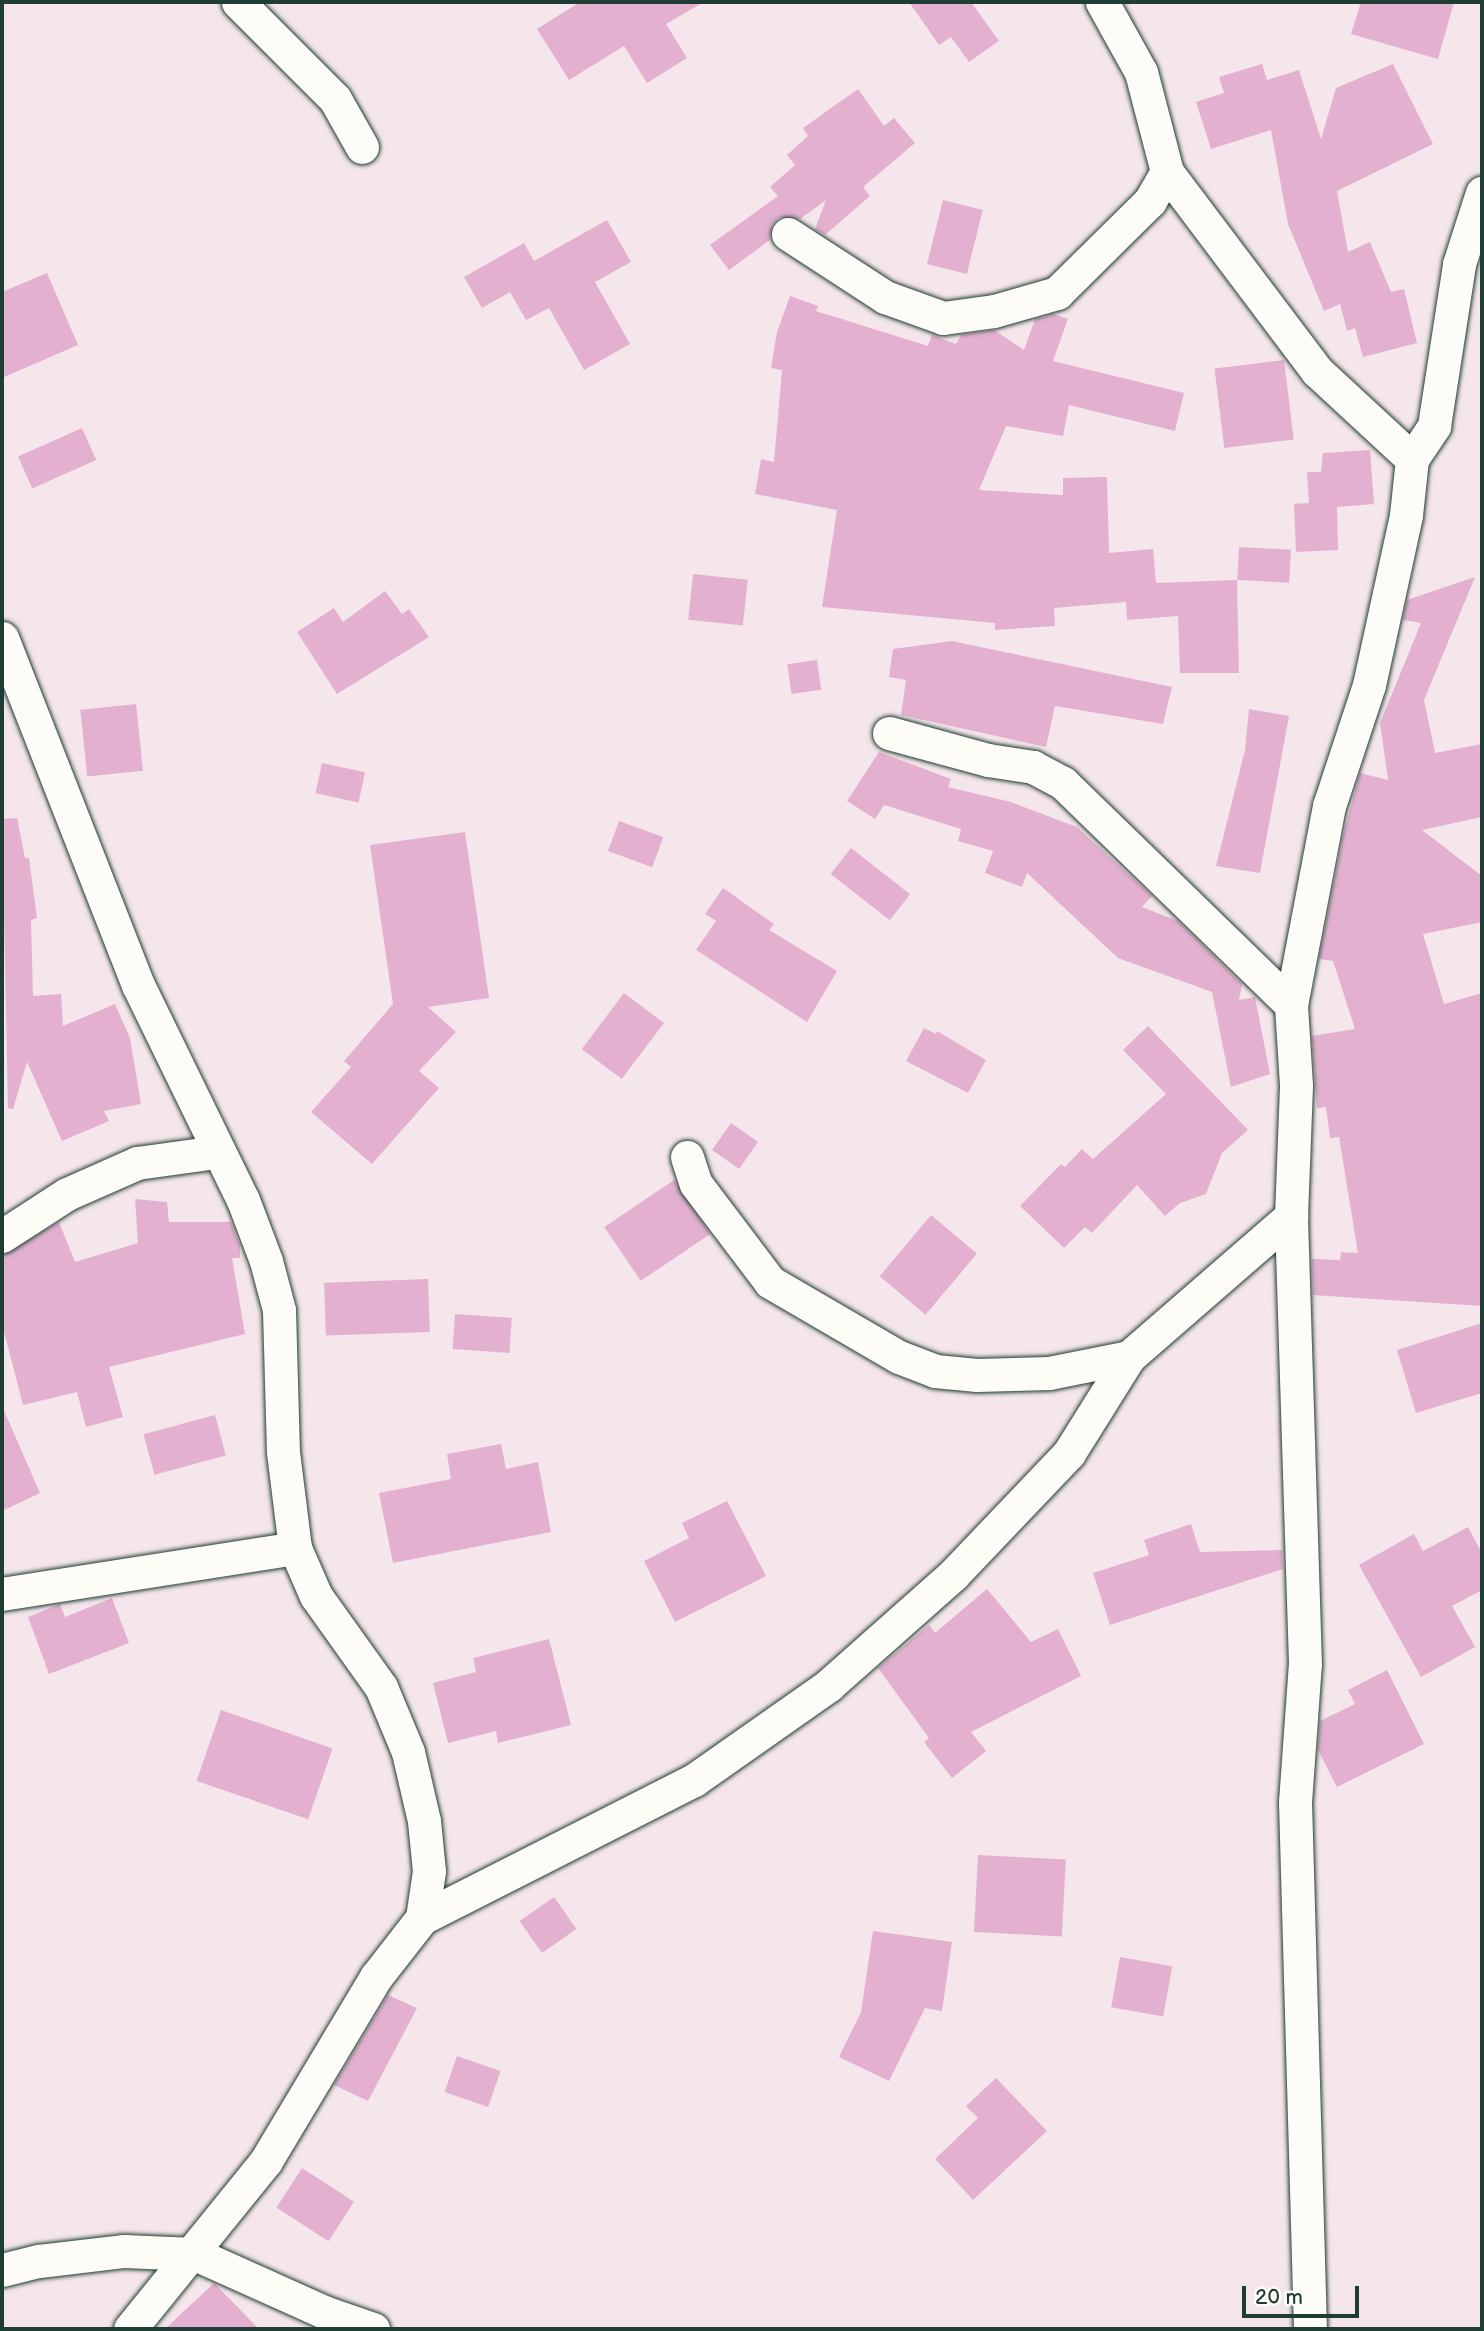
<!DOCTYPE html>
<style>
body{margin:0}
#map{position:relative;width:1484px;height:2331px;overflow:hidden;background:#f5e6eb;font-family:"Balsamiq Sans",sans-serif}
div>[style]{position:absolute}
.building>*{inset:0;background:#e3b1cf;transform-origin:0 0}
.roads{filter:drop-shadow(0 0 2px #1f3d34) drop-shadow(0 0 2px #1f3d34)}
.minor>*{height:33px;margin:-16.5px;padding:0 16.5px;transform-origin:16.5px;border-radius:16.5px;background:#fdfcf7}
span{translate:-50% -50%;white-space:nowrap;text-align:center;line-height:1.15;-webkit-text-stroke:6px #fdfcf7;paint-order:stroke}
.frame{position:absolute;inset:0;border:4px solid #1f3d34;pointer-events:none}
.scale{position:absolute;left:1242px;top:2286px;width:117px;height:32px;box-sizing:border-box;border:4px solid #1f3d34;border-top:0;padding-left:9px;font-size:21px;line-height:24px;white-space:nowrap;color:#1f3d34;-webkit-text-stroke:5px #fdfcf7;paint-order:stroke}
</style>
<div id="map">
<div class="building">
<i style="clip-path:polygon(580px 2px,704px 2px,666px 24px,687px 58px,647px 83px,624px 46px,569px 80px,537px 29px)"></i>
<i style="clip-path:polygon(909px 2px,971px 2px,999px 41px,969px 62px,951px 37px,939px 45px)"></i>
<i style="clip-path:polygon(1361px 2px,1454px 2px,1438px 59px,1351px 34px)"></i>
<i style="clip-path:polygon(1262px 64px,1267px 80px,1299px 70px,1321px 139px,1336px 88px,1393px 64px,1433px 144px,1337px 191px,1348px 252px,1370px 242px,1391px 292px,1404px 289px,1417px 343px,1363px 357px,1355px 328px,1347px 331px,1340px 304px,1324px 311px,1288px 224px,1271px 130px,1211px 149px,1196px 102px,1224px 93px,1219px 77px)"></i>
<i style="clip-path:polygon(858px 89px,884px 126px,894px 118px,915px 143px,863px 187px,870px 196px,825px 235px,815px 229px,826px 200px,800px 219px,779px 217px,772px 224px,770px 240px,729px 270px,710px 245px,778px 196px,770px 187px,795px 165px,787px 155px,808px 136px,803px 128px)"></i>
<i style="left:943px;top:200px;width:41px;height:66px;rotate:14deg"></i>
<i style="clip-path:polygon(607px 220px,631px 262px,595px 282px,630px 344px,584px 370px,549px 308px,526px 320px,510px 292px,482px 308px,464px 277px,524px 243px,534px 261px)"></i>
<i style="clip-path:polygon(47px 273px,78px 345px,2px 378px,2px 292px)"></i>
<i style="clip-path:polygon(790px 296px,818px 306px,816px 311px,928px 346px,932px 335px,956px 344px,961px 335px,994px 330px,1024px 350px,1035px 319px,1054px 314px,1068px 319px,1053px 361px,1184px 393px,1175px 431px,1069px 405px,1063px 436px,1006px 426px,979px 490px,1063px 495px,1063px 478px,1107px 477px,1109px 553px,1153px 549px,1156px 583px,1237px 580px,1239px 673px,1180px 673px,1178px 616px,1127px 620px,1126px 602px,1054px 608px,1055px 626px,995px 630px,995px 623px,822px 607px,837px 510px,755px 494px,761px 459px,774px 462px,782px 370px,771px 368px,777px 332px)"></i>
<i style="left:1284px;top:360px;width:80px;height:70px;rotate:83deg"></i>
<i style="left:82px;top:428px;width:35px;height:70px;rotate:66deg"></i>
<i style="clip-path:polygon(1370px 450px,1374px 504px,1337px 507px,1338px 550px,1296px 552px,1294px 504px,1309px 503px,1307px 472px,1321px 472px,1323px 453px)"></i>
<i style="left:1239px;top:547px;width:52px;height:33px;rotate:3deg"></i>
<i style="left:693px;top:574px;width:55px;height:46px;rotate:6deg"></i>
<i style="clip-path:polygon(1475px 577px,1424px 700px,1435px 753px,1482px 744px,1482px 817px,1422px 830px,1482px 876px,1482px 922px,1423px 934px,1444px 1004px,1482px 993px,1482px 1306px,1313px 1295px,1312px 1259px,1340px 1260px,1341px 1252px,1358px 1253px,1339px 1137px,1330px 1138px,1326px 1107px,1317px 1108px,1312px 1036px,1355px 1029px,1333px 961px,1319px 959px,1344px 832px,1360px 773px,1388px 780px,1380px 723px,1421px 623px,1403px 620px,1407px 600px)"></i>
<i style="clip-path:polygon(385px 591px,402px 614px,409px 609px,429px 637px,337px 694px,297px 632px,334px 608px,343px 622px)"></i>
<i style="clip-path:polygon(952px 641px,1172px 687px,1163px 724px,1055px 706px,1046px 747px,901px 715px,906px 680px,889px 677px,893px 649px)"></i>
<i style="left:817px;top:660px;width:30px;height:30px;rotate:82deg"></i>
<i style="left:136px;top:704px;width:67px;height:56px;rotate:84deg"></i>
<i style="clip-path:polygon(1249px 709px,1289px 716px,1260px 873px,1216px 866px,1245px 750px)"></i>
<i style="clip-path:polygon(879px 752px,951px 779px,948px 787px,1011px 802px,1077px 827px,1152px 896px,1142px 907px,1178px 921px,1242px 984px,1239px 1000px,1255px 997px,1270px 1074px,1231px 1087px,1212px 992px,1118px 958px,1027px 873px,1022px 887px,985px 873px,993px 851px,958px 841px,961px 829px,884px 805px,875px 819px,847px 801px)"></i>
<i style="left:322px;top:763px;width:44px;height:31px;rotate:12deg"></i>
<i style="clip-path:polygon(17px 818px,25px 858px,29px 858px,37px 918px,31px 920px,33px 996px,61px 994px,63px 1026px,115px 1004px,130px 1038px,141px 1104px,104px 1111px,109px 1121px,62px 1141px,27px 1062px,13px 1109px,8px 1108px,2px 819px)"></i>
<i style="left:619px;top:821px;width:47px;height:32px;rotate:20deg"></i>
<i style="clip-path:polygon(465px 832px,489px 998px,428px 1007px,456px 1032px,419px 1071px,439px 1088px,372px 1164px,311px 1112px,351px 1067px,344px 1061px,393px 1004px,370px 845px)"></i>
<i style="left:851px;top:848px;width:75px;height:33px;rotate:38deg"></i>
<i style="clip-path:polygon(723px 888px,774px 924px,769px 930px,837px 971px,807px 1022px,696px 950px,716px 921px,705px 914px)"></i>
<i style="left:624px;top:993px;width:50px;height:70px;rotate:37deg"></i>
<i style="clip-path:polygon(1148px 1026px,1248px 1130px,1222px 1153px,1206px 1194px,1180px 1203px,1165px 1216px,1137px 1185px,1092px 1233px,1085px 1227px,1064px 1248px,1020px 1206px,1061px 1164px,1065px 1167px,1082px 1149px,1093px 1159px,1166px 1094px,1123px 1050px)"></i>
<i style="clip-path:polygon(924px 1028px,936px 1034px,937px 1031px,986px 1060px,968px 1093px,906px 1061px)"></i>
<i style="left:731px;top:1123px;width:33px;height:33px;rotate:35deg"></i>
<i style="left:674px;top:1180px;width:65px;height:84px;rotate:56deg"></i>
<i style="clip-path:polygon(135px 1199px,167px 1202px,169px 1222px,231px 1222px,240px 1246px,240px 1258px,232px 1258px,245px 1334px,109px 1367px,123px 1417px,86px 1427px,77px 1392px,23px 1405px,2px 1324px,2px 1255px,59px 1222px,75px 1262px,138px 1243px)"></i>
<i style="left:931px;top:1215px;width:60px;height:80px;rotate:40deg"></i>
<i style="left:428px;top:1279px;width:53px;height:104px;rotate:88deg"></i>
<i style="left:455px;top:1314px;width:57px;height:35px;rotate:4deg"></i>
<i style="clip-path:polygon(1482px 1323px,1482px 1393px,1416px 1413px,1397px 1350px)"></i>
<i style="clip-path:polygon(2px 1406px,40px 1493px,2px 1511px)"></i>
<i style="left:215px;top:1415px;width:42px;height:74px;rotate:75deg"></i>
<i style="clip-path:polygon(501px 1444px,506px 1469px,538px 1462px,551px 1532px,393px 1563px,379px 1493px,451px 1479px,447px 1454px)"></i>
<i style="clip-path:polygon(727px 1501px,766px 1576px,675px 1622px,644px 1561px,689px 1538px,682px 1523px)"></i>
<i style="clip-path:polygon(1191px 1524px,1200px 1552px,1282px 1550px,1283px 1569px,1110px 1625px,1093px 1573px,1149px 1555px,1144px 1540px)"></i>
<i style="clip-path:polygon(1468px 1527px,1482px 1553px,1482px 1590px,1452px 1606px,1475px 1647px,1421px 1677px,1359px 1565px,1414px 1534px,1423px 1551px)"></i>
<i style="clip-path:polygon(987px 1589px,1031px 1642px,1058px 1629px,1081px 1676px,971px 1732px,986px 1751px,952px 1778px,924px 1742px,929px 1738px,878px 1668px,929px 1625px,935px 1633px)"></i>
<i style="clip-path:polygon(112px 1598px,129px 1643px,49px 1674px,28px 1617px,60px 1604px,65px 1617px)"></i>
<i style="clip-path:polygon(549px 1639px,571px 1725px,498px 1743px,496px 1731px,448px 1743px,433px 1683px,476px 1672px,473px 1658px)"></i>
<i style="clip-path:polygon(1387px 1670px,1424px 1744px,1337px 1787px,1318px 1750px,1320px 1721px,1355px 1704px,1348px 1690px)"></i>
<i style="left:221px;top:1710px;width:118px;height:75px;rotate:19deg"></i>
<i style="left:978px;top:1855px;width:88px;height:77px;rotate:3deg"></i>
<i style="left:554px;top:1897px;width:39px;height:42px;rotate:55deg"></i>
<i style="clip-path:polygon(873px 1931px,952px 1942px,942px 2011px,925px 2008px,889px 2081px,839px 2057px,861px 2012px)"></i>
<i style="left:1120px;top:1957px;width:53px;height:51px;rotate:10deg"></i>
<i style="clip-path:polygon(388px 1995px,417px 2008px,368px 2101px,334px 2085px)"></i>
<i style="left:457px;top:2056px;width:46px;height:38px;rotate:19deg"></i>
<i style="clip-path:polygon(996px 2078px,1047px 2131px,973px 2200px,935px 2159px,978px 2118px,966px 2106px)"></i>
<i style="left:302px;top:2168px;width:62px;height:47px;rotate:33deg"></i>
<i style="clip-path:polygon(214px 2283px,259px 2329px,165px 2329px)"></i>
</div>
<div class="roads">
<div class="minor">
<i style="left:238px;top:2px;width:137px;rotate:45deg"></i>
<i style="left:335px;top:99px;width:55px;rotate:60.6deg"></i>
<i style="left:1102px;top:2px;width:80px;rotate:60.9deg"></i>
<i style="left:1141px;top:72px;width:103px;rotate:75.4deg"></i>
<i style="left:1167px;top:172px;width:249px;rotate:53deg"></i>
<i style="left:1317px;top:371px;width:129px;rotate:42.8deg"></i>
<i style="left:788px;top:234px;width:116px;rotate:33deg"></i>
<i style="left:885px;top:297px;width:62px;rotate:19.9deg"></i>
<i style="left:943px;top:318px;width:51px;rotate:-7.8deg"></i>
<i style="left:994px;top:311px;width:66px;rotate:-15.9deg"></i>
<i style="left:1057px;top:293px;width:131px;rotate:-44.7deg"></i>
<i style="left:1150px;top:201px;width:34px;rotate:-60deg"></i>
<i style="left:2px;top:638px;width:373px;rotate:68.6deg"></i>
<i style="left:138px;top:985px;width:239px;rotate:64deg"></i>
<i style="left:243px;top:1200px;width:65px;rotate:69.3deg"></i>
<i style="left:266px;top:1261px;width:51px;rotate:75.1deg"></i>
<i style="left:279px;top:1310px;width:142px;rotate:88.4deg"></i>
<i style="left:283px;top:1452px;width:97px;rotate:82.9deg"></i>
<i style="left:295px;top:1548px;width:52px;rotate:66.4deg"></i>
<i style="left:316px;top:1596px;width:112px;rotate:54.5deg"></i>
<i style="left:381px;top:1687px;width:70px;rotate:67.4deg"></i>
<i style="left:408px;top:1752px;width:71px;rotate:76.9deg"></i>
<i style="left:424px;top:1821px;width:50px;rotate:84.3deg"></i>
<i style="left:429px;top:1871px;width:48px;rotate:98.5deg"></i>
<i style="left:422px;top:1918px;width:75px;rotate:127.9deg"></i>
<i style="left:376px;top:1977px;width:214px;rotate:120.9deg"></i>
<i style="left:266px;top:2161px;width:216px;rotate:129deg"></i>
<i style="left:889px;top:733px;width:103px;rotate:15.3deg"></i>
<i style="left:988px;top:760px;width:46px;rotate:8.8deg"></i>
<i style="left:1033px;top:767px;width:34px;rotate:28deg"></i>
<i style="left:1063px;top:783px;width:318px;rotate:44.2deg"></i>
<i style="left:687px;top:1157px;width:28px;rotate:72deg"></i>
<i style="left:696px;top:1184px;width:123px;rotate:52.9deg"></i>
<i style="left:770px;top:1282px;width:149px;rotate:30.2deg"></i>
<i style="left:899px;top:1357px;width:39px;rotate:21deg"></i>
<i style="left:935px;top:1371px;width:42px;rotate:5.4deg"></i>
<i style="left:977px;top:1375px;width:72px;rotate:-1.6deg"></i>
<i style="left:1049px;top:1373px;width:82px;rotate:-11.3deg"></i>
<i style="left:2px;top:1236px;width:77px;rotate:-32.9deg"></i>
<i style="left:67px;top:1194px;width:77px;rotate:-23.9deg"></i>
<i style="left:137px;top:1163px;width:80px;rotate:-7.9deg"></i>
<i style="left:2px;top:1594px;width:297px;rotate:-8.9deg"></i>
<i style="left:422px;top:1918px;width:305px;rotate:-26.9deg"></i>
<i style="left:694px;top:1780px;width:165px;rotate:-35.1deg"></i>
<i style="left:829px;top:1685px;width:166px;rotate:-41.6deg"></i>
<i style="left:953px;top:1575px;width:168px;rotate:-46.4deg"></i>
<i style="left:1069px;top:1453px;width:113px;rotate:-58deg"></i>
<i style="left:1129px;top:1357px;width:215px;rotate:-41deg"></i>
<i style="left:2px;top:2270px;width:38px;rotate:-14deg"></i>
<i style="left:39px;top:2261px;width:86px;rotate:-6.7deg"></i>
<i style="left:124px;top:2251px;width:71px;rotate:2.4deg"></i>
<i style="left:195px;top:2254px;width:141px;rotate:24.2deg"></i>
<i style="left:324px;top:2312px;width:52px;rotate:19.1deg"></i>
<i style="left:1310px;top:2329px;width:527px;rotate:-91.63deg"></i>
<i style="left:1295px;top:1802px;width:138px;rotate:-85.9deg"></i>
<i style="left:1305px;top:1664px;width:448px;rotate:-91.8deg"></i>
<i style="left:1291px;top:1216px;width:131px;rotate:-87.8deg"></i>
<i style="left:1296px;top:1085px;width:80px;rotate:-93.6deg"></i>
<i style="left:1291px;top:1005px;width:203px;rotate:-79.2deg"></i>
<i style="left:1329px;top:806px;width:127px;rotate:-71.7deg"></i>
<i style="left:1369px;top:685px;width:174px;rotate:-77.7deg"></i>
<i style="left:1406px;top:515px;width:56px;rotate:-83.9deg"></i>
<i style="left:1412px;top:459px;width:40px;rotate:-56deg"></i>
<i style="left:1434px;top:426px;width:164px;rotate:-81.2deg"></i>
<i style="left:1459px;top:264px;width:75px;rotate:-72.1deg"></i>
</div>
</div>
<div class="frame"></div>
<div class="scale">20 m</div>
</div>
